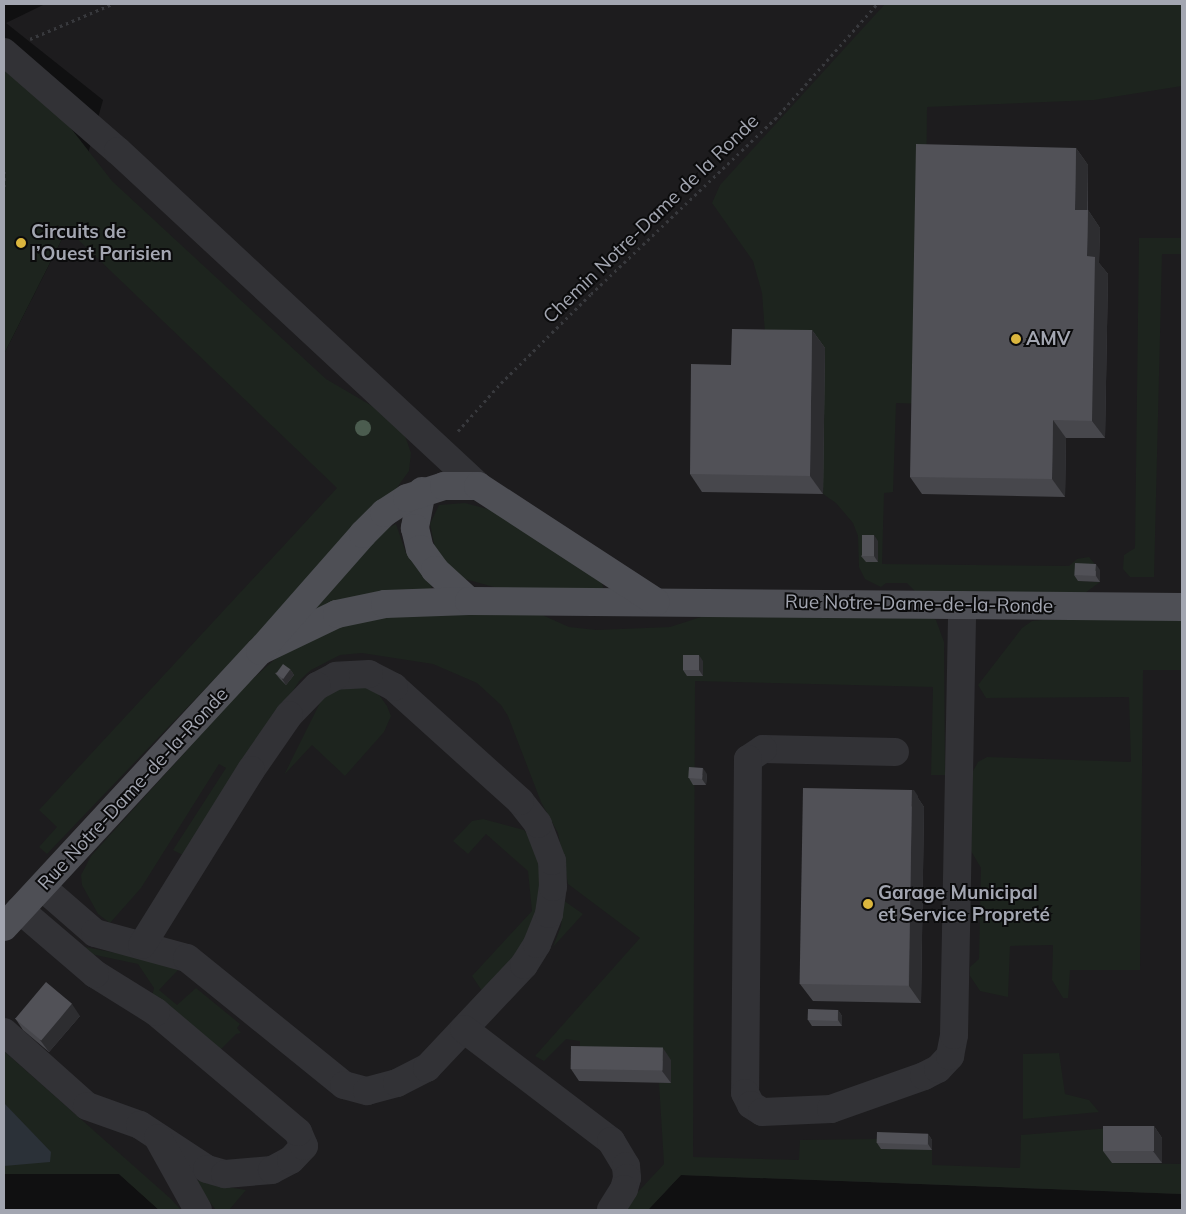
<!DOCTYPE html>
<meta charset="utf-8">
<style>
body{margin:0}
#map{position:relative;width:1186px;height:1214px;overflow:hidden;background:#101011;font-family:Mulish,sans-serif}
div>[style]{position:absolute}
.built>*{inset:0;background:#1d1c1e}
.green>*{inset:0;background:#1d241e}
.water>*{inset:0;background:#2b3138}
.path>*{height:3px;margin-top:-1.5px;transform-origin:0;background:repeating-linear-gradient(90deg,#38393d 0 2.5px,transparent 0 6.5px)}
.minor>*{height:28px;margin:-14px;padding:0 14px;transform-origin:14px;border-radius:14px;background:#323236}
.major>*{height:28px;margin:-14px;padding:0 14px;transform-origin:14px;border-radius:14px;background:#4e4f55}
.trees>*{width:16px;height:16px;margin:-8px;border-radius:50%;background:#4b5c4f}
.wall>*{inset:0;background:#47474c}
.shaded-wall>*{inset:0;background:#2d2d30}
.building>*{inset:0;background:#515157;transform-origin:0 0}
.dots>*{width:14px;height:14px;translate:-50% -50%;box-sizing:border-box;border:2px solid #0b0b0c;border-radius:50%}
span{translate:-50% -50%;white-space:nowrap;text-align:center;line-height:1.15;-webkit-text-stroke:4px #0b0b0c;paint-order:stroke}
.street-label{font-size:19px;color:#a3a6b1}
.poi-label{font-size:19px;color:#a3a6b1;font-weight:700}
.left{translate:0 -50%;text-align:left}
.frame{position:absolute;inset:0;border:5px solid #a3a6b1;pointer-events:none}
</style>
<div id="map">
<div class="built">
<i style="clip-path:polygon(45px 4px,1182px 4px,1182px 1194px,681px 1175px,648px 1210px,159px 1210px,119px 1174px,4px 1174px,4px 354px,67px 229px,103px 100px,6px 23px)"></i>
</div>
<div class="green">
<i style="clip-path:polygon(885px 4px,1182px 4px,1182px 86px,1094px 100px,927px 107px,924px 404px,896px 403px,893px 492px,884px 493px,882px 564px,1069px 566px,1077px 559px,1089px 557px,1100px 570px,1079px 581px,1100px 582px,1085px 593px,915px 591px,907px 583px,886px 583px,881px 587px,865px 579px,859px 567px,858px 536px,853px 523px,836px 503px,823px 494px,766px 347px,762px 293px,753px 261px,712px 203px,720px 185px)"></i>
<i style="clip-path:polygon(4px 66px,66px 122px,112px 181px,326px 379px,384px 413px,404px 433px,411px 453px,409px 471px,396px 489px,47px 854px,39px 847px,57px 827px,39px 810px,337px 488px,67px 229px,4px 354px)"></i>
<i style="clip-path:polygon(1139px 238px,1182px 238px,1182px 254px,1162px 254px,1154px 577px,1130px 577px,1123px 569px,1124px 555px,1135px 548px)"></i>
<i style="clip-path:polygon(465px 503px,495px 511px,602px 583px,604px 591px,501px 589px,465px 579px,454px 571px,435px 548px,430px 524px,439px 505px)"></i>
<i style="clip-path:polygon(396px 524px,406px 553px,432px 584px,431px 590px,319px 611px,314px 606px,379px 533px)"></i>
<i style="clip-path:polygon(390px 610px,540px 614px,569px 627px,596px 630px,670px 627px,704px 616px,930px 617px,936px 620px,944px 642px,945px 775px,931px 775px,933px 687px,695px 681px,693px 1157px,799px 1160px,800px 1140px,881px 1139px,932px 1150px,932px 1165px,1020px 1168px,1021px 1135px,1111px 1128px,1112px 1163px,1182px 1164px,1182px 1194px,681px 1175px,648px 1210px,621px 1210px,664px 1164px,659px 1083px,671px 1083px,580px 1058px,580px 1041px,566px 1039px,544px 1061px,535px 1056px,640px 938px,568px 884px,558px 833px,541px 802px,508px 716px,501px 705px,477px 683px,433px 664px,362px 653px,340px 655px,311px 670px,300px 680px,185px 856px,173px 850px,226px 768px,219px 764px,141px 888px,110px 923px,98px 914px,82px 885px,81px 875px,91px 856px,246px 685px,274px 660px,323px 629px)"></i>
<i style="clip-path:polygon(1042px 620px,1182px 620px,1182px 670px,1143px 670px,1140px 970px,1070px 970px,1068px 998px,1063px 998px,1052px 980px,1053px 945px,1010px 946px,1008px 997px,980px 991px,970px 976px,970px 967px,979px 959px,981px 868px,971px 851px,973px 771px,978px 762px,987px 757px,1131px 762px,1129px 697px,986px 698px,978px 685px,1022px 628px,1032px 621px)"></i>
<i style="clip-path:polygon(357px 683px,377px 692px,387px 706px,391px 716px,384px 732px,345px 776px,312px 745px,284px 775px,322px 699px,328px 693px)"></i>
<i style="clip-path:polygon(483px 819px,524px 830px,541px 854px,539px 928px,482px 991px,472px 976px,532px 911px,528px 871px,486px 834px,468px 854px,453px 841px,472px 821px)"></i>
<i style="clip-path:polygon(563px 900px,583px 914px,553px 947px,561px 926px)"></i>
<i style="clip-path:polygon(80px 946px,147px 959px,178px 970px,159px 990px,177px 1005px,196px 988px,240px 1024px,237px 1028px,241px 1033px,236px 1034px,218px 1052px,152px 996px,154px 988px,138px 964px,86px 953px)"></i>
<i style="clip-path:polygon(4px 1051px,171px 1199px,181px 1210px,159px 1210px,119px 1174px,4px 1174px)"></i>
<i style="clip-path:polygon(1059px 1053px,1065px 1094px,1089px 1100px,1099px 1112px,1023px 1119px,1023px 1054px)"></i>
<i style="clip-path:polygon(192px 1179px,215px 1185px,246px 1190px,229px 1210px,216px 1210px)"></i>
</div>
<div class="water">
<i style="clip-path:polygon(4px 1103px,51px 1152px,50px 1162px,4px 1166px)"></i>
</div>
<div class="path">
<i style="left:30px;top:39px;width:89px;rotate:-23.1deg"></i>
<i style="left:4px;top:171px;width:19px;rotate:90deg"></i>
<i style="left:458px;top:431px;width:64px;rotate:-48.1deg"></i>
<i style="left:501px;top:383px;width:127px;rotate:-44.7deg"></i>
<i style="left:591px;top:294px;width:254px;rotate:-43.6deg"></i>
<i style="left:775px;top:119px;width:154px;rotate:-48.4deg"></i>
</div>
<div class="minor">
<i style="left:4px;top:52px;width:151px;rotate:41deg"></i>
<i style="left:118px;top:151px;width:492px;rotate:42.9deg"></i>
<i style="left:895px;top:752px;width:132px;rotate:-178.7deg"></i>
<i style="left:763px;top:749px;width:18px;rotate:146deg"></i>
<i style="left:748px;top:759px;width:334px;rotate:90.5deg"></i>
<i style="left:745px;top:1093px;width:13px;rotate:63deg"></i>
<i style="left:751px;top:1105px;width:13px;rotate:32deg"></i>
<i style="left:762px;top:1112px;width:69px;rotate:-2.5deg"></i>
<i style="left:831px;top:1109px;width:99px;rotate:-19.5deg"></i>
<i style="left:924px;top:1076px;width:16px;rotate:-27deg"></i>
<i style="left:938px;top:1069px;width:18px;rotate:-47deg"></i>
<i style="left:950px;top:1056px;width:21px;rotate:-79deg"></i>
<i style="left:954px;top:1035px;width:430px;rotate:-88.9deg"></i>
<i style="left:42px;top:887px;width:70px;rotate:41deg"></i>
<i style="left:95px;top:933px;width:95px;rotate:15.2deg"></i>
<i style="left:187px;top:958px;width:202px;rotate:39deg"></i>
<i style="left:344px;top:1085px;width:24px;rotate:15deg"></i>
<i style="left:367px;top:1091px;width:31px;rotate:-15deg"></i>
<i style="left:397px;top:1083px;width:34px;rotate:-27deg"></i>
<i style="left:427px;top:1068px;width:141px;rotate:-46.7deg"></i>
<i style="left:524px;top:965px;width:25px;rotate:-58deg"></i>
<i style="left:537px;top:944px;width:32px;rotate:-68deg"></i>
<i style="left:549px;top:914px;width:27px;rotate:-82deg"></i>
<i style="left:553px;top:887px;width:26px;rotate:-92deg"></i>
<i style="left:552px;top:861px;width:40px;rotate:-111deg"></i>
<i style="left:538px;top:824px;width:29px;rotate:-128deg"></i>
<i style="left:520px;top:801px;width:170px;rotate:-137.9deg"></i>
<i style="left:394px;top:687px;width:28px;rotate:-153deg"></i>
<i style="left:369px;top:674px;width:33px;rotate:177deg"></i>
<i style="left:336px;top:676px;width:21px;rotate:152deg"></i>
<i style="left:317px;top:686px;width:40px;rotate:134deg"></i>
<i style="left:289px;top:715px;width:67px;rotate:124.6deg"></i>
<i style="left:251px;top:770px;width:206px;rotate:121.9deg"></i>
<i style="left:464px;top:1029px;width:185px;rotate:37.3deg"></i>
<i style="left:611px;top:1141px;width:29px;rotate:59deg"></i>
<i style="left:626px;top:1166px;width:12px;rotate:85deg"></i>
<i style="left:627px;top:1178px;width:11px;rotate:105deg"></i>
<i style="left:624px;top:1189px;width:25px;rotate:122deg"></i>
<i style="left:4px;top:1032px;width:111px;rotate:41.7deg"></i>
<i style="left:87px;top:1106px;width:56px;rotate:19.7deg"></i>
<i style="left:140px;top:1125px;width:80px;rotate:33.3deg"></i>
<i style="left:207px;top:1169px;width:19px;rotate:16deg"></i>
<i style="left:225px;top:1174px;width:47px;rotate:-4.9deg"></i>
<i style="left:272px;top:1170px;width:21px;rotate:-28deg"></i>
<i style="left:291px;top:1160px;width:19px;rotate:-47deg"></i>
<i style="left:304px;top:1146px;width:15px;rotate:-113deg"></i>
<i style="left:298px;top:1132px;width:186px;rotate:-139.8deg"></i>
<i style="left:156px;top:1012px;width:72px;rotate:-148.1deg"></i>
<i style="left:95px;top:974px;width:99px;rotate:-139.5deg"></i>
<i style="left:158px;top:1138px;width:82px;rotate:60.9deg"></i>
</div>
<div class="major">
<i style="left:422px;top:491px;width:38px;rotate:101deg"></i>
<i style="left:415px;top:528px;width:22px;rotate:77deg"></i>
<i style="left:420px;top:549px;width:26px;rotate:54deg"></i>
<i style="left:435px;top:570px;width:46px;rotate:42.4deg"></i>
<i style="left:260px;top:651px;width:85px;rotate:-25.7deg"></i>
<i style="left:337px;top:614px;width:49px;rotate:-11.8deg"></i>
<i style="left:385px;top:604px;width:84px;rotate:-2deg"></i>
<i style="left:469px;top:601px;width:713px;rotate:0.48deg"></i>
<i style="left:4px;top:927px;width:376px;rotate:-47.2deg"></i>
<i style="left:260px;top:651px;width:156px;rotate:-48.6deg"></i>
<i style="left:363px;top:534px;width:30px;rotate:-45deg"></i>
<i style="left:384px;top:513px;width:27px;rotate:-33deg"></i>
<i style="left:407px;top:498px;width:39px;rotate:-18deg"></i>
<i style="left:444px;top:486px;width:34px"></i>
<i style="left:478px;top:486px;width:212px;rotate:33.1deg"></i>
</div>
<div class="trees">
<i style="left:363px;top:428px"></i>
</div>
<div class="wall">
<i style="clip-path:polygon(1076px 148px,1088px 165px,1088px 210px,1100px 228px,1099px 263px,1108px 274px,1105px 438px,1066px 438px,1065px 497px,922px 494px,910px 477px)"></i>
<i style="clip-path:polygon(812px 330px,825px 348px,823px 494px,702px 492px,690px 474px,731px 365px)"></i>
<i style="clip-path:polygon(878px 541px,878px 562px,866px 562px,861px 556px)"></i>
<i style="clip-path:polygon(1100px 570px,1100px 582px,1078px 581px,1074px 575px)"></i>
<i style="clip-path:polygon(703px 661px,703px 676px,687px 676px,683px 670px)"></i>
<i style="clip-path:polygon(290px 669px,294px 675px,286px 685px,280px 679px,275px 673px)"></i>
<i style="clip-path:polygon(707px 774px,706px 785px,693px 785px,689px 778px)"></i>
<i style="clip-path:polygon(918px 796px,918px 798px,924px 807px,921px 1003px,813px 1001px,800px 984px)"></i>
<i style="clip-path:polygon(838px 1010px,842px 1016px,842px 1026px,812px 1026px,808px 1020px)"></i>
<i style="clip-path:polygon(80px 1016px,49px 1052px,23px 1030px,15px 1018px)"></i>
<i style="clip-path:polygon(671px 1060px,671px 1083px,579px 1081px,571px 1069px)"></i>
<i style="clip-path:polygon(1154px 1126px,1162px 1138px,1162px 1163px,1112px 1163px,1103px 1151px)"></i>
<i style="clip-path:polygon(928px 1134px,932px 1140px,932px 1150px,881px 1149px,877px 1143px)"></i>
</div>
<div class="shaded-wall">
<i style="clip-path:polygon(1076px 148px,1088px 165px,1087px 227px,1075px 210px)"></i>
<i style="clip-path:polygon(1088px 210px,1100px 228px,1099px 263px,1108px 274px,1105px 438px,1092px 421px,1087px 256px)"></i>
<i style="clip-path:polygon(812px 330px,825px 348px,823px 494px,810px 476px)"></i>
<i style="clip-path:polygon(1053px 420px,1066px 438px,1065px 497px,1052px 479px)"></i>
<i style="clip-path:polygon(874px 535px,878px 541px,878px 562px,874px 556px)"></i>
<i style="clip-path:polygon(1096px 564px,1100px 570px,1100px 582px,1096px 576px)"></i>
<i style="clip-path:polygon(699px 655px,703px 661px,703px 676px,699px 670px)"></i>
<i style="clip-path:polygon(290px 669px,294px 675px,286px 685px,282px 679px)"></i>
<i style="clip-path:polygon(703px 768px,707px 774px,706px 785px,702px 779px)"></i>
<i style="clip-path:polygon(912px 790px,914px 790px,918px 796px,918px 798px,924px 807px,921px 1003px,909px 986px)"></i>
<i style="clip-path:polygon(72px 1004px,80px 1016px,49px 1052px,40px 1040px)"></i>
<i style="clip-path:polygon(838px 1010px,842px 1016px,842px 1026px,838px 1020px)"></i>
<i style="clip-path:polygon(663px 1048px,671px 1060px,671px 1083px,662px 1071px)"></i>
<i style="clip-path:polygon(1154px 1126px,1162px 1138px,1162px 1163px,1153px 1151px)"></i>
<i style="clip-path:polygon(928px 1134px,932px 1140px,932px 1150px,928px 1144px)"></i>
</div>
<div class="building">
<i style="clip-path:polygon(916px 144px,1076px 148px,1075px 210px,1088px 210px,1087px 256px,1095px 257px,1092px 421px,1053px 420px,1052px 479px,910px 477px)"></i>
<i style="clip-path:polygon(732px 329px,812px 330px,810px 476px,690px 474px,691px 364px,731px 365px)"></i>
<i style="left:862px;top:535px;width:12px;height:21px"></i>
<i style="left:1075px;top:563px;width:21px;height:12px;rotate:3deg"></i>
<i style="left:683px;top:655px;width:16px;height:15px"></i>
<i style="left:283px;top:664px;width:9px;height:12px;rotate:36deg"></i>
<i style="left:689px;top:767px;width:14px;height:11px;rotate:4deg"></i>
<i style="left:803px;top:788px;width:109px;height:196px;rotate:1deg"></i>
<i style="left:46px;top:982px;width:34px;height:48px;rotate:40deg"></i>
<i style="left:808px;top:1009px;width:30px;height:11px;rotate:2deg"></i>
<i style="left:571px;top:1046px;width:92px;height:23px;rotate:1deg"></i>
<i style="left:1103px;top:1126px;width:51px;height:25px"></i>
<i style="left:877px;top:1132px;width:51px;height:11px;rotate:2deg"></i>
</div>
<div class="dots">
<i style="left:21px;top:243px;background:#dbb63e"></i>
<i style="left:1016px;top:339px;background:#dbb63e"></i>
<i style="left:868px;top:904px;background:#dbb63e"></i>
</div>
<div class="street-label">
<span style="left:651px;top:219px;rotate:-44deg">Chemin Notre-Dame de la Ronde</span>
<span style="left:919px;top:604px;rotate:1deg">Rue Notre-Dame-de-la-Ronde</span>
<span style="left:133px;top:789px;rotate:-47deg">Rue Notre-Dame-de-la-Ronde</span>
</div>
<div class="poi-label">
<span class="left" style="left:31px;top:243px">Circuits de<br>l’Ouest Parisien</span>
<span class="left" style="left:1026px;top:339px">AMV</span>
<span class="left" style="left:878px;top:904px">Garage Municipal<br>et Service Propreté</span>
</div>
<div class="frame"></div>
</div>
